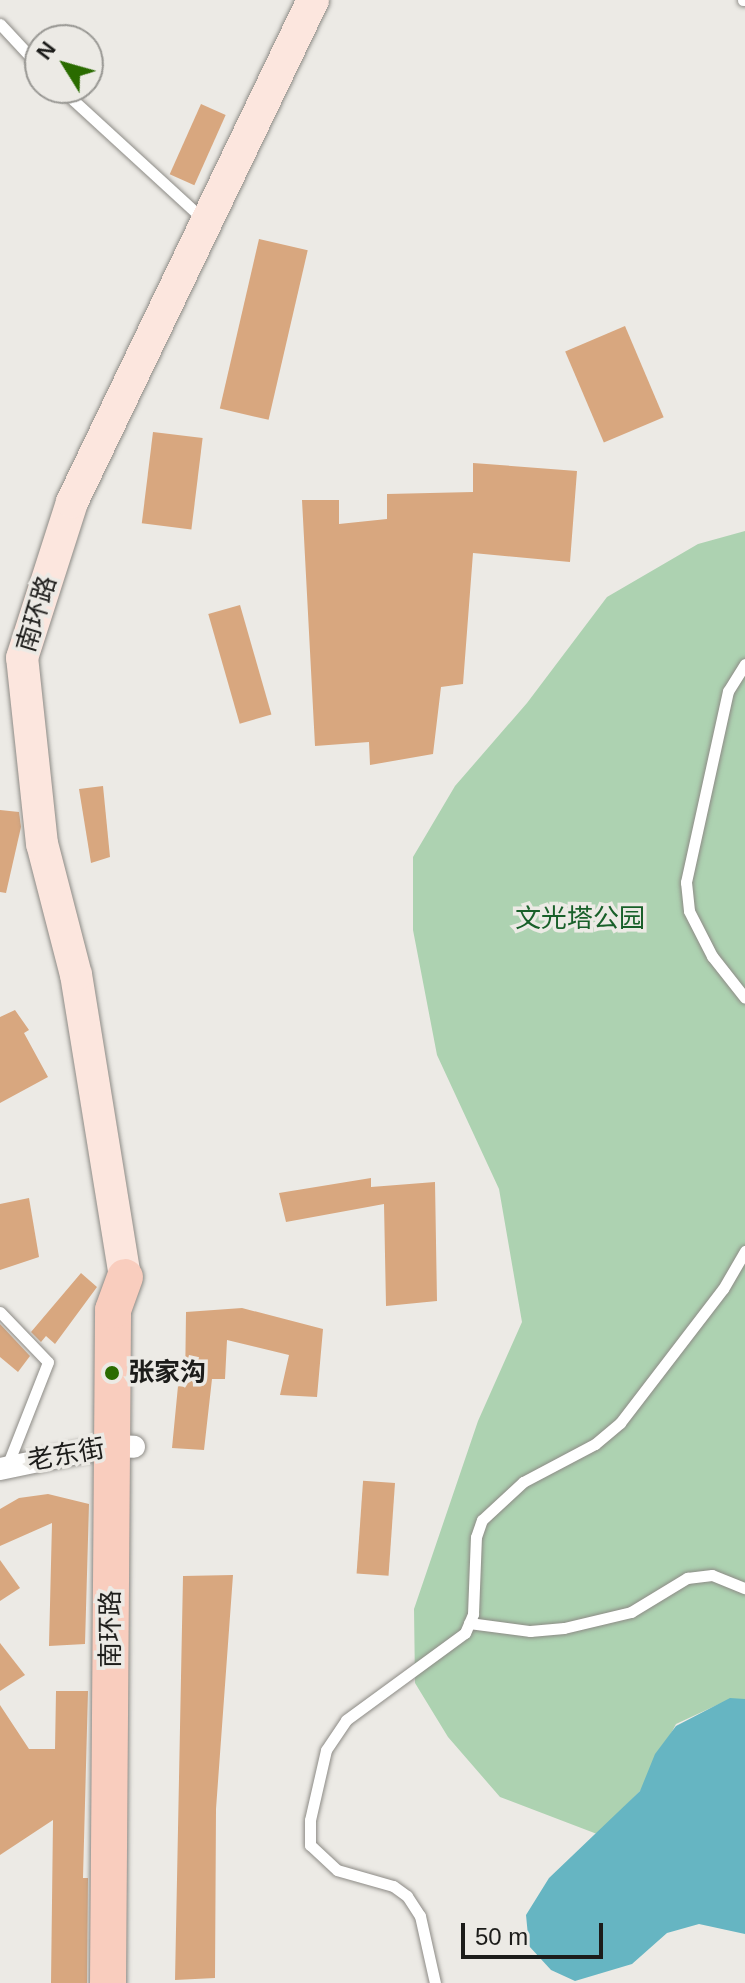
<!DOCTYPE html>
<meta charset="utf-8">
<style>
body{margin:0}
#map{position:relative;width:745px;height:1983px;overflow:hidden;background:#eceae5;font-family:Helvetica,"Noto Sans SC",sans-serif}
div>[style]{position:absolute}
.green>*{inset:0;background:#add2b1}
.water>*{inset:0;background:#66b5c2}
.building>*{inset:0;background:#d8a77f;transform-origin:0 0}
.roads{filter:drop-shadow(0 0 2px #8d8b86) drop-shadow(0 0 2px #8d8b86)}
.lane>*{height:11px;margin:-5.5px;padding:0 5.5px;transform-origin:5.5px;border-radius:5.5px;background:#fff}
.street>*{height:22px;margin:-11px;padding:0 11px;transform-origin:11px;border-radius:11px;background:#fff}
.secondary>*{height:32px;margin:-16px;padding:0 16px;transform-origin:16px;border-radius:16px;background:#fce6de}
.primary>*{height:36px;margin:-18px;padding:0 18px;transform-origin:18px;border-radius:18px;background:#f9cdbe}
.dots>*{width:22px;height:22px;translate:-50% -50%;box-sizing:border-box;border:4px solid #eceae5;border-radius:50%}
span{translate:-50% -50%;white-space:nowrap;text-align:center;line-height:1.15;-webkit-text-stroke:7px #eceae5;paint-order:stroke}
.street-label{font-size:26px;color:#1c1c1a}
.park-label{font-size:26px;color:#19602a}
.poi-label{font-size:26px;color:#1c1c1a;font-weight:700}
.left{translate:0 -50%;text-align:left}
.north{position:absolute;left:24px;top:24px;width:80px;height:80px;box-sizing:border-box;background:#eceae5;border:2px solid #999894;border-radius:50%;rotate:307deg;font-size:22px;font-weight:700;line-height:32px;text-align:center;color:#1c1c1a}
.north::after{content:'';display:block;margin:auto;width:28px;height:36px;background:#2a6b00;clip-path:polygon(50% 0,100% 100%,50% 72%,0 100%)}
.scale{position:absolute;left:461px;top:1923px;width:142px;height:36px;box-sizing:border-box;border:4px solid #1c1c1a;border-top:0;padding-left:10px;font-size:24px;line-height:28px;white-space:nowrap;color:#1c1c1a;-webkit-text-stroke:6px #eceae5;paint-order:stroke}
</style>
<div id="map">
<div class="green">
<i style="clip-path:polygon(745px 531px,745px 1699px,730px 1699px,676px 1724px,641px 1790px,597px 1834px,500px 1797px,448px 1737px,415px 1683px,414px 1609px,478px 1421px,522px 1322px,499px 1189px,437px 1055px,413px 930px,413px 857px,455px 786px,527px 703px,607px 597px,698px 544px)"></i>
</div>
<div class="water">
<i style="clip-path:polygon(730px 1698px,745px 1699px,745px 1934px,699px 1924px,667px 1933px,632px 1964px,575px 1981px,551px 1970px,529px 1946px,526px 1915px,549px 1878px,640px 1791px,655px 1754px,676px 1726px)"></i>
</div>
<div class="building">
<i style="left:201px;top:104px;width:27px;height:77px;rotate:24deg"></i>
<i style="left:259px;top:239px;width:50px;height:174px;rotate:13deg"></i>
<i style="left:625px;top:326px;width:99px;height:65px;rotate:67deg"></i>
<i style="left:153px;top:432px;width:50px;height:92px;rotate:7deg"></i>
<i style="clip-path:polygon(473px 463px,577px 471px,570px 562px,473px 553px,463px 684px,441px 687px,433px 754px,370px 765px,369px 742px,315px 746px,302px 500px,339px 500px,339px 524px,387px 519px,387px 494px,473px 492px)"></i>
<i style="left:240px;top:605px;width:114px;height:33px;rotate:74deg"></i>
<i style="clip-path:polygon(103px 786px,110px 857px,91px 863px,79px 789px)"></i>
<i style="clip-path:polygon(0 810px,19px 812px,21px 827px,6px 893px,0 892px)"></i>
<i style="clip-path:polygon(15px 1010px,29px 1030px,24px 1033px,48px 1077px,0 1103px,0 1017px)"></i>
<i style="clip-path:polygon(371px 1178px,371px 1187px,435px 1182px,437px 1301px,386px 1306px,384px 1204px,286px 1222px,279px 1193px)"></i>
<i style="clip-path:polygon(29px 1198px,39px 1257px,0 1270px,0 1204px)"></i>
<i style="clip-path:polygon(81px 1273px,97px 1287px,55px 1344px,46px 1336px,41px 1342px,31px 1332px)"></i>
<i style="clip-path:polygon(242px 1308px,323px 1329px,317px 1397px,280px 1395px,289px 1355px,227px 1340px,225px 1379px,212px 1379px,204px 1450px,172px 1448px,178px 1386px,185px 1387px,186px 1312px)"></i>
<i style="clip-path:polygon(0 1324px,30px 1356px,18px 1372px,0 1357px)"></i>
<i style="left:395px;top:1483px;width:93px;height:32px;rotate:94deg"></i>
<i style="clip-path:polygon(48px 1494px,89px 1504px,85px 1644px,49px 1646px,52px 1523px,0 1546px,0 1509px,19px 1498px)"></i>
<i style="clip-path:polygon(0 1560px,20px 1588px,0 1601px)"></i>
<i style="clip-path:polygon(233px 1575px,216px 1809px,215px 1978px,175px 1980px,183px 1576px)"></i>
<i style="clip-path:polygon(0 1643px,25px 1675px,0 1691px)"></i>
<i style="clip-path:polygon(56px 1691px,88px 1691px,83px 1878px,88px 1878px,87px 1983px,51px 1983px,53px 1820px,0 1855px,0 1705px,29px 1749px,55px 1749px)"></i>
</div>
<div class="roads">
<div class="lane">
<i style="left:743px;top:0;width:2px"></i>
<i style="left:0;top:24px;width:59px;rotate:47.1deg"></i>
<i style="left:60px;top:88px;width:195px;rotate:42.5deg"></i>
<i style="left:745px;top:664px;width:32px;rotate:122deg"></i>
<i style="left:728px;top:691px;width:196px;rotate:102.4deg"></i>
<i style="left:686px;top:882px;width:29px;rotate:84deg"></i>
<i style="left:689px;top:911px;width:51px;rotate:62.9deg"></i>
<i style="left:712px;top:956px;width:53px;rotate:51.8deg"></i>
<i style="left:0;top:1312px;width:69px;rotate:46.2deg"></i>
<i style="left:48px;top:1362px;width:112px;rotate:111.5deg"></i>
<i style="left:469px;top:1623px;width:62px;rotate:7.5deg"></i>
<i style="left:530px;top:1631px;width:34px;rotate:-5deg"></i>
<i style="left:564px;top:1628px;width:69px;rotate:-13.4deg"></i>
<i style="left:631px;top:1612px;width:66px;rotate:-31.3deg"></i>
<i style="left:687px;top:1578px;width:25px;rotate:-7deg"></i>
<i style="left:712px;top:1575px;width:35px;rotate:22deg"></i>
<i style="left:435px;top:1983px;width:69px;rotate:-102.6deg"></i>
<i style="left:420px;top:1916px;width:24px;rotate:-123deg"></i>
<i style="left:407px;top:1896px;width:17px;rotate:-144deg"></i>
<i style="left:393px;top:1886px;width:58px;rotate:-164.1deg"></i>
<i style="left:337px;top:1870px;width:37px;rotate:-137deg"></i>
<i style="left:310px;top:1845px;width:25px;rotate:-90deg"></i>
<i style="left:310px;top:1820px;width:72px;rotate:-77.1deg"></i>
<i style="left:326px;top:1750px;width:36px;rotate:-56deg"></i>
<i style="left:346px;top:1720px;width:147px;rotate:-36.2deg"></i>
<i style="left:465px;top:1633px;width:21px;rotate:-67deg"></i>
<i style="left:473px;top:1614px;width:77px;rotate:-87.8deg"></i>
<i style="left:476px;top:1537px;width:18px;rotate:-71deg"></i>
<i style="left:482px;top:1520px;width:56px;rotate:-42.8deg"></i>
<i style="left:523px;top:1482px;width:81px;rotate:-27.8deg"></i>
<i style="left:595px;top:1444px;width:33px;rotate:-40deg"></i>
<i style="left:620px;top:1423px;width:169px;rotate:-52.5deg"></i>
<i style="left:723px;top:1289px;width:44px;rotate:-59.9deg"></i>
</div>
<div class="street">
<i style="left:0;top:1469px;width:113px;rotate:-11.7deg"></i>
<i style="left:111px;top:1446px;width:23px;rotate:2deg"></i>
</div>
<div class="secondary">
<i style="left:125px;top:1277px;width:306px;rotate:-99.2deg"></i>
<i style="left:76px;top:975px;width:135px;rotate:-104.5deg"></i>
<i style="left:42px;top:844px;width:187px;rotate:-96.1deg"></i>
<i style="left:22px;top:658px;width:164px;rotate:-72.2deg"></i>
<i style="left:72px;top:502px;width:557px;rotate:-64.36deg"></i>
</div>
<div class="primary">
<i style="left:108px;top:1983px;width:673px;rotate:-89.57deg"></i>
<i style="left:113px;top:1310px;width:35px;rotate:-70deg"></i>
</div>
</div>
<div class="dots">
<i style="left:112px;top:1373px;background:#2a6b00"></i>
</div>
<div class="street-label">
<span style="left:37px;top:614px;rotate:-73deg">南环路</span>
<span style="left:66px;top:1455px;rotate:-10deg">老东街</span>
<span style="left:111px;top:1629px;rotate:-90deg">南环路</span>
</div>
<div class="park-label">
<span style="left:580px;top:919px">文光塔公园</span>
</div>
<div class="poi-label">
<span class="left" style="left:128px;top:1373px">张家沟</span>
</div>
<div class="north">N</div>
<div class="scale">50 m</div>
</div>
